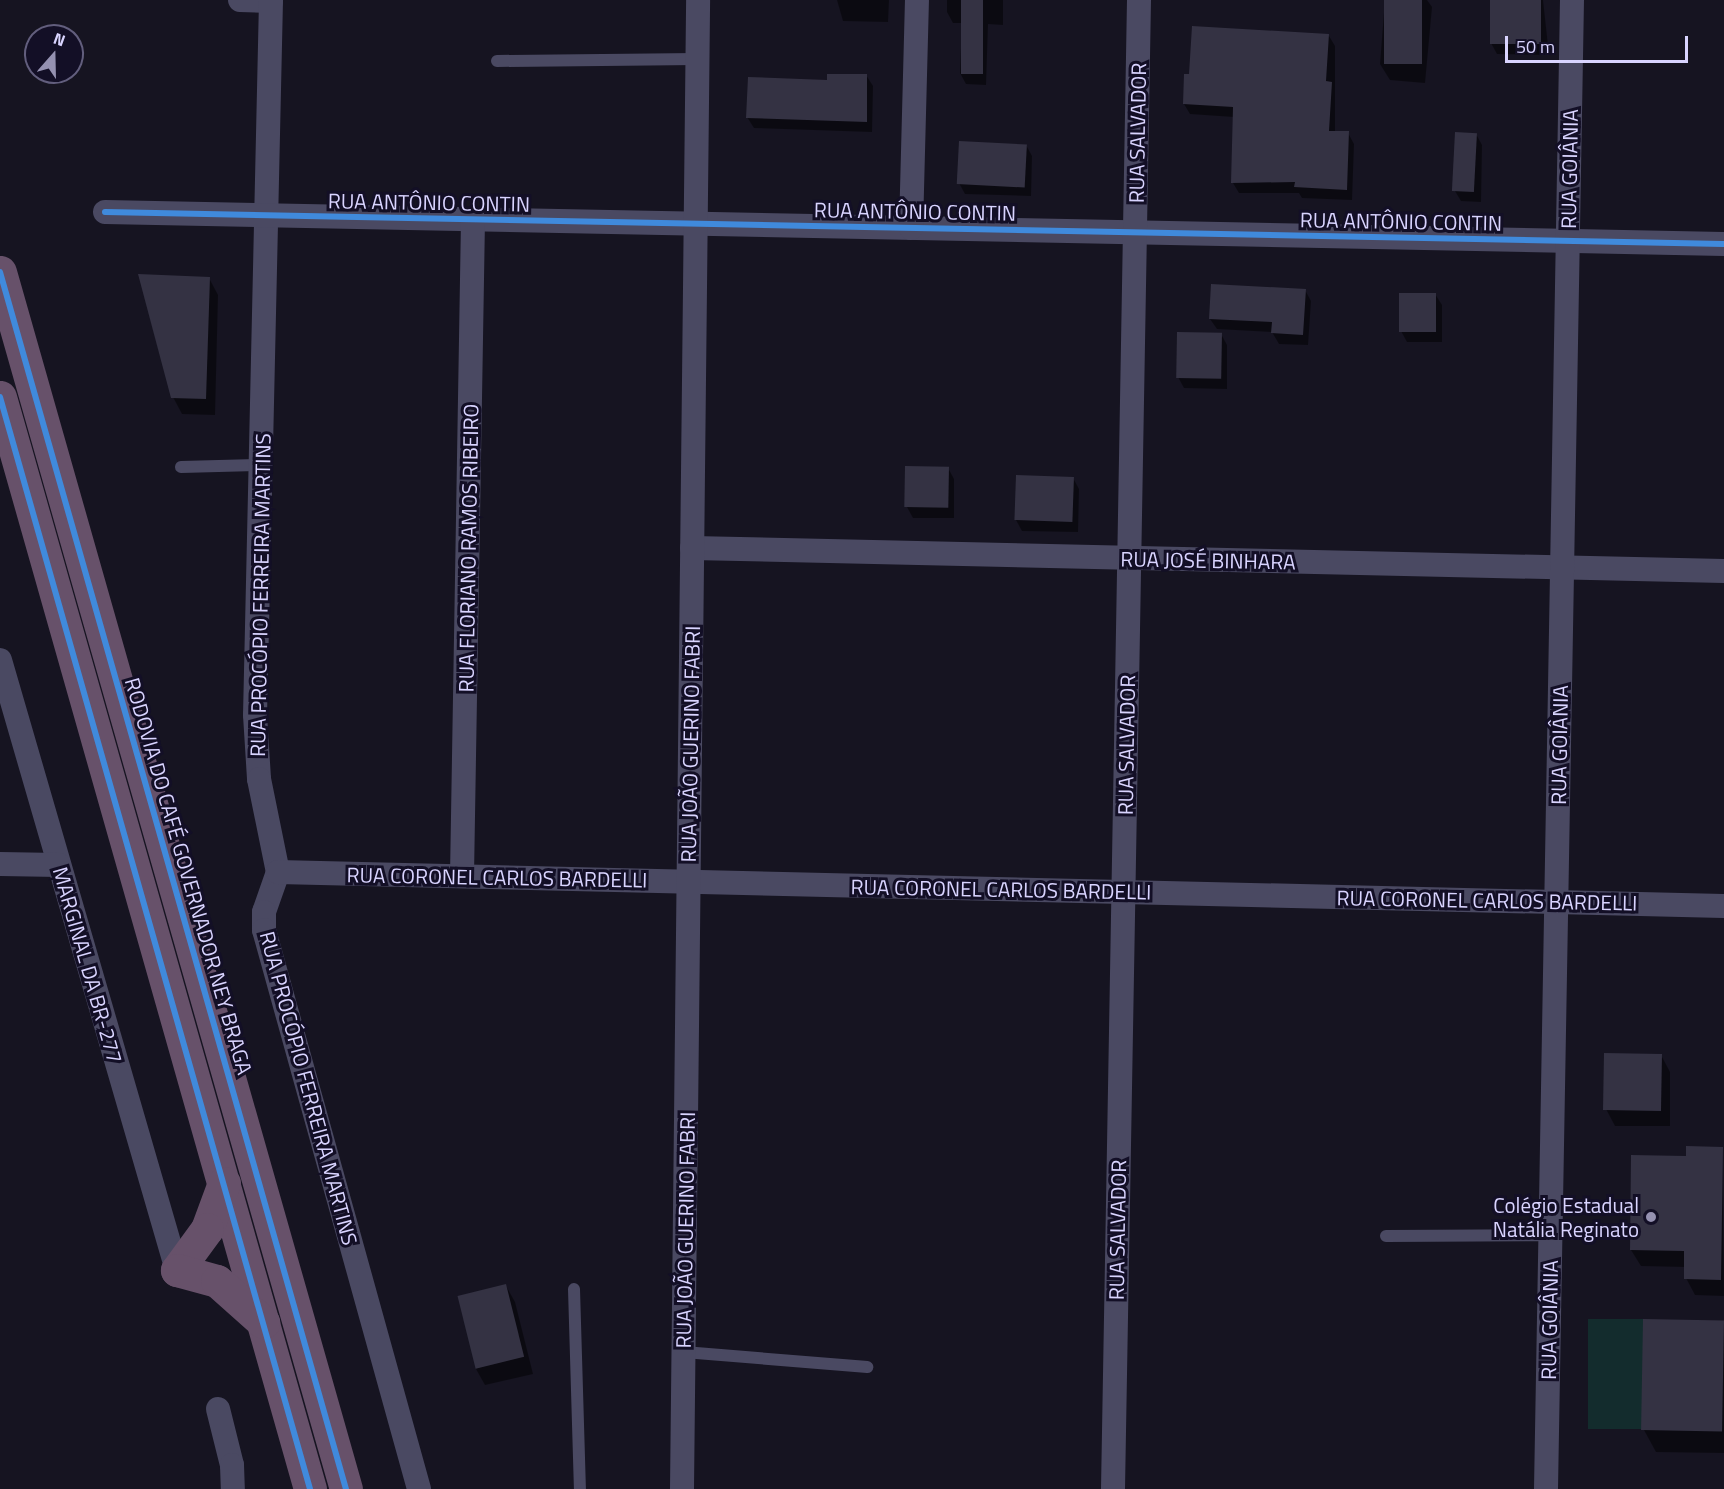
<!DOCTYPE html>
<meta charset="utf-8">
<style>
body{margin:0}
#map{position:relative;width:1724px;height:1489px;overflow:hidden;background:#161421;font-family:"Titillium Web",sans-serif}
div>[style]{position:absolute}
.green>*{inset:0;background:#132c2d;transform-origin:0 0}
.shadow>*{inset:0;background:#0007}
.building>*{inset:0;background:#343243;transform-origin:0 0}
.lane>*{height:12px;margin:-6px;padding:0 6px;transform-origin:6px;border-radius:6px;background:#4a4962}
.street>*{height:24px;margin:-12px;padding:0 12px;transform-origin:12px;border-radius:12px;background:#4a4962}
.highway>*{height:33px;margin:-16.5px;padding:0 16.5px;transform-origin:16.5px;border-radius:16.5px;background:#67516a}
.cycleway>*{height:6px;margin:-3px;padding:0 3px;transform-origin:3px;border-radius:3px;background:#408adc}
.dots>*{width:16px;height:16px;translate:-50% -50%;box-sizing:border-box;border:3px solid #130f26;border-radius:50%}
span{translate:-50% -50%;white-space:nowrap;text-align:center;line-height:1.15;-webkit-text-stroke:6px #130f26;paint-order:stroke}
.street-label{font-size:21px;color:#d9d4ff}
.poi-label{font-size:21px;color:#d9d4ff}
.right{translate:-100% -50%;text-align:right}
.north{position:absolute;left:24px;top:24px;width:60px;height:60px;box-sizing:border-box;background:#130f26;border:2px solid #625e7d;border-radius:50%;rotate:20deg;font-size:16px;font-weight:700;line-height:24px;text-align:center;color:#d9d4ff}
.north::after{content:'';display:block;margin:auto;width:21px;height:27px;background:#9591b1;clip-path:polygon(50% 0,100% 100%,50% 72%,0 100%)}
.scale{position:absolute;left:1505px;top:36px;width:183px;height:27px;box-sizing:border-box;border:3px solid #d9d4ff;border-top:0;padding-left:8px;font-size:18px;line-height:21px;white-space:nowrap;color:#d9d4ff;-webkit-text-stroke:4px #130f26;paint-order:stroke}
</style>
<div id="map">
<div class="green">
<i style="left:1588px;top:1319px;width:55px;height:110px"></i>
</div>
<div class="shadow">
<i style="clip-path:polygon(837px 0,889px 0,888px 22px,843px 21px)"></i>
<i style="clip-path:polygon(947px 0,1003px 0,1003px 25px,988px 24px,986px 85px,966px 84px,960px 73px,962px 23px,953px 23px,947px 12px)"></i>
<i style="clip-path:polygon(1385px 0,1427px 0,1432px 7px,1425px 83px,1390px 80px,1380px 64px)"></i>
<i style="clip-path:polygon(1491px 0,1543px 0,1549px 55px,1497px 54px,1491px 43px)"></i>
<i style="clip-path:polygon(1329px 36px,1335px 46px,1335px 133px,1348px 133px,1354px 144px,1352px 200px,1302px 198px,1299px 193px,1239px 193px,1233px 183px,1234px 117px,1190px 114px,1184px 104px)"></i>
<i style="clip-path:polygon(866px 75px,873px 86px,872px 132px,754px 128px,747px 117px,829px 82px)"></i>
<i style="clip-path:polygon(1476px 134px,1482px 145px,1481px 202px,1461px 201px,1455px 191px)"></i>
<i style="clip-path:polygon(1026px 145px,1032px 156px,1031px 196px,965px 194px,959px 183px)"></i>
<i style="clip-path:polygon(209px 278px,218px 295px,215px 415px,182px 414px,173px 397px)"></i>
<i style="clip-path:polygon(1305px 290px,1311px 301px,1308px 345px,1279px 344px,1272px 332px,1217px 329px,1210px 319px)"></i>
<i style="clip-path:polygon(1435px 294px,1442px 305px,1442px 342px,1407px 342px,1401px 331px)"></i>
<i style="clip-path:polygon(1221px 334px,1227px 345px,1227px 389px,1184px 388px,1178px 377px)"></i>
<i style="clip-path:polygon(948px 468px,954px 479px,954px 518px,913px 518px,907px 507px)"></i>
<i style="clip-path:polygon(1017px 477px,1073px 478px,1079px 489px,1078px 532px,1022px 531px,1016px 520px)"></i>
<i style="clip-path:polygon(1661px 1055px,1670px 1072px,1670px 1126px,1615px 1126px,1606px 1109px)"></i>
<i style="clip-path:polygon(1722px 1148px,1724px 1296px,1695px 1295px,1686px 1278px,1686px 1267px,1641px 1266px,1631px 1250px,1688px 1157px)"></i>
<i style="clip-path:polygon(506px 1286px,515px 1302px,533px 1374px,485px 1385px,476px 1369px)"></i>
<i style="clip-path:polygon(1724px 1322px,1724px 1453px,1656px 1452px,1644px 1430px)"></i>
</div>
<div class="building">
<i style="left:961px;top:0;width:22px;height:74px"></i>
<i style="left:1384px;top:0;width:38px;height:64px"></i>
<i style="left:1490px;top:0;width:51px;height:44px"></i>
<i style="clip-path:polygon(1192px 26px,1329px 34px,1326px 81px,1332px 82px,1329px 131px,1349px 131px,1347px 190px,1294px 187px,1295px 182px,1231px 183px,1233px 107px,1183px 104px,1184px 74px,1189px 74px)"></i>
<i style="clip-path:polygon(827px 74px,867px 74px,867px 122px,746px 118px,748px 77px,827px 80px)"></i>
<i style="left:1455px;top:132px;width:22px;height:59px;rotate:3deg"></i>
<i style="left:959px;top:141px;width:68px;height:43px;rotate:3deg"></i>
<i style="clip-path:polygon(138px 274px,210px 277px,206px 399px,171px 398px)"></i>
<i style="clip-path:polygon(1211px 284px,1306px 289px,1303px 335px,1271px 333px,1272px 322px,1209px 319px)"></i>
<i style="left:1399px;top:293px;width:37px;height:39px"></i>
<i style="left:1177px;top:332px;width:45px;height:46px;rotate:1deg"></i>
<i style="left:905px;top:466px;width:44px;height:41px;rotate:1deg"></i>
<i style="left:1016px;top:475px;width:58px;height:45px;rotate:2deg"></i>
<i style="left:1604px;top:1053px;width:58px;height:57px;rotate:1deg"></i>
<i style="clip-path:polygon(1686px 1146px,1723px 1147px,1721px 1280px,1684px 1279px,1684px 1251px,1630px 1250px,1631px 1155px,1686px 1156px)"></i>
<i style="left:506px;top:1284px;width:75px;height:50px;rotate:76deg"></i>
<i style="left:1643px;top:1319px;width:81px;height:111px;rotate:1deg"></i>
</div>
<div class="lane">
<i style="left:497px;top:61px;width:200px;rotate:-0.6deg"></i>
<i style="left:181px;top:467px;width:79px;rotate:-1.5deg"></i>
<i style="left:1386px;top:1236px;width:165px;rotate:-0.3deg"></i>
<i style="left:574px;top:1289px;width:200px;rotate:88.3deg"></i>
<i style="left:684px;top:1352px;width:184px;rotate:4.7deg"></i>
</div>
<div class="street">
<i style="left:240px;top:0;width:31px;rotate:2deg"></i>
<i style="left:271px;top:0;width:715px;rotate:91.28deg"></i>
<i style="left:255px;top:715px;width:64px;rotate:86.4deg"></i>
<i style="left:259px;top:779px;width:95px;rotate:78.5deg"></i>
<i style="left:278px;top:872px;width:42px;rotate:109.3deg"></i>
<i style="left:264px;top:912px;width:18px;rotate:90deg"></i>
<i style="left:264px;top:930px;width:580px;rotate:74.5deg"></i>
<i style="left:105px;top:212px;width:1619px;rotate:1.13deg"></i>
<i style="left:911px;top:228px;width:228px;rotate:-88.5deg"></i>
<i style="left:692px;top:548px;width:1032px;rotate:1.28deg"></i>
<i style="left:0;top:660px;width:635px;rotate:73.82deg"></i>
<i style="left:0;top:864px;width:59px;rotate:1deg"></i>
<i style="left:278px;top:872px;width:1446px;rotate:1.35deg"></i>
<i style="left:462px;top:876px;width:657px;rotate:-89.04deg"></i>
<i style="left:218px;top:1409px;width:58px;rotate:76deg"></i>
<i style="left:232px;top:1465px;width:24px;rotate:88deg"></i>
<i style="left:682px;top:1489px;width:1489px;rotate:-89.38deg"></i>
<i style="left:1113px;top:1489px;width:1489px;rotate:-89deg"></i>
<i style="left:1546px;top:1489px;width:1489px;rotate:-89deg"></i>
</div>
<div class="highway">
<i style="left:0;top:272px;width:1265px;rotate:74.13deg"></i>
<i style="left:0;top:397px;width:1135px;rotate:74.15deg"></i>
<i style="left:224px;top:1183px;width:49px;rotate:110.3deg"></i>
<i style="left:207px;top:1229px;width:51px;rotate:126.2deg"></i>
<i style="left:177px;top:1270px;width:41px;rotate:15.4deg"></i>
<i style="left:217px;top:1281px;width:62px;rotate:41.7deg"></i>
</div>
<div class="cycleway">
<i style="left:105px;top:212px;width:1619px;rotate:1.13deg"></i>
<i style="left:0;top:272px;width:1265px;rotate:74.13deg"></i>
<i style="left:0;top:397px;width:1135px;rotate:74.15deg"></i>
</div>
<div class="dots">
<i style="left:1651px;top:1217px;background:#9591b1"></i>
</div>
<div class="street-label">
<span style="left:1137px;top:133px;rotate:-89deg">RUA SALVADOR</span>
<span style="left:1569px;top:169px;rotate:-89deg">RUA GOIÂNIA</span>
<span style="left:429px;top:202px;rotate:1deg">RUA ANTÔNIO CONTIN</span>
<span style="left:915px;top:211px;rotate:1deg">RUA ANTÔNIO CONTIN</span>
<span style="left:1401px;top:221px;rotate:1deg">RUA ANTÔNIO CONTIN</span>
<span style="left:468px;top:548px;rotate:-89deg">RUA FLORIANO RAMOS RIBEIRO</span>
<span style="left:1208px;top:560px;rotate:1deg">RUA JOSÉ BINHARA</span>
<span style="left:260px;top:595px;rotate:-89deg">RUA PROCÓPIO FERREIRA MARTINS</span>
<span style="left:690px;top:744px;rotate:-89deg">RUA JOÃO GUERINO FABRI</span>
<span style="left:1126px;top:745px;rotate:-89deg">RUA SALVADOR</span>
<span style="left:1559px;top:745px;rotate:-89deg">RUA GOIÂNIA</span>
<span style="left:189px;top:876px;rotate:74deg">RODOVIA DO CAFÉ GOVERNADOR NEY BRAGA</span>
<span style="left:497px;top:877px;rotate:1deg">RUA CORONEL CARLOS BARDELLI</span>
<span style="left:1001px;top:889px;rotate:1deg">RUA CORONEL CARLOS BARDELLI</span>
<span style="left:1487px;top:900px;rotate:1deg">RUA CORONEL CARLOS BARDELLI</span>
<span style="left:88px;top:965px;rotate:74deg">MARGINAL DA BR-277</span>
<span style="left:309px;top:1088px;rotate:75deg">RUA PROCÓPIO FERREIRA MARTINS</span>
<span style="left:685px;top:1230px;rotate:-89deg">RUA JOÃO GUERINO FABRI</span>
<span style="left:1117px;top:1230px;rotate:-89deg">RUA SALVADOR</span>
<span style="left:1549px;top:1320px;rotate:-89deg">RUA GOIÂNIA</span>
</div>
<div class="poi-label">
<span class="right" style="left:1639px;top:1217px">Colégio Estadual<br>Natália Reginato</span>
</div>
<div class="north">N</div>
<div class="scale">50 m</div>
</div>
